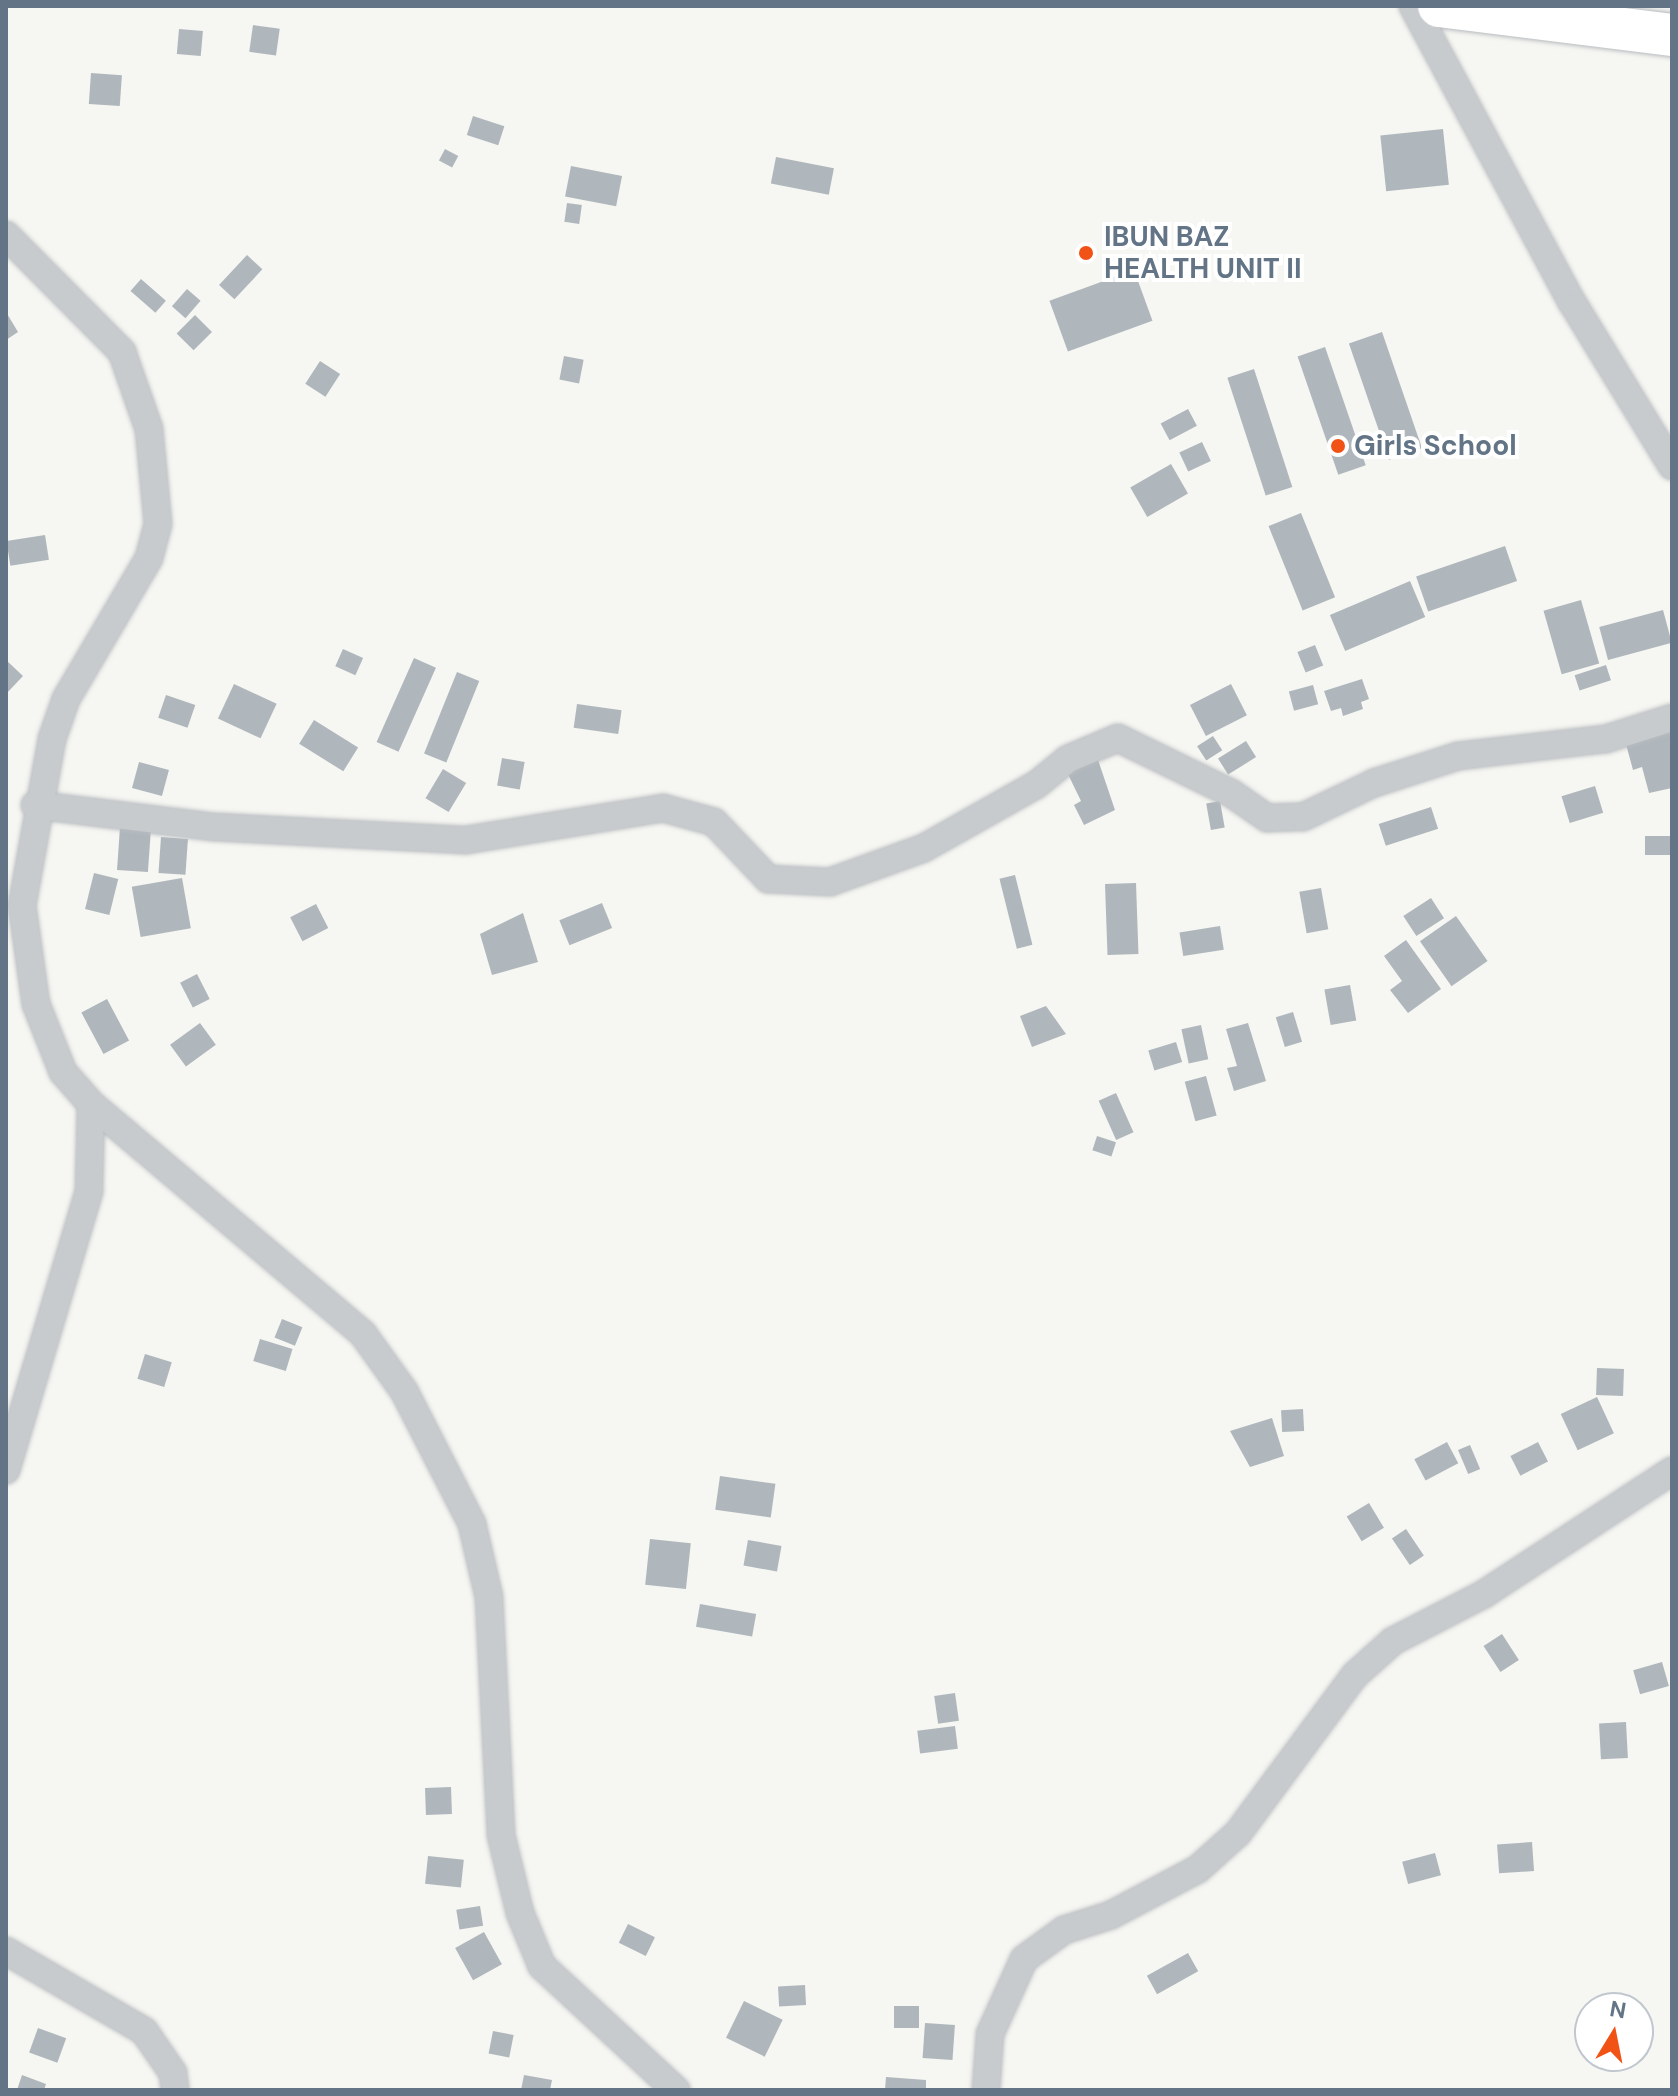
<!DOCTYPE html>
<style>
body{margin:0}
#map{position:relative;width:1678px;height:2096px;overflow:hidden;background:#f6f6f2;font-family:"DM Sans",sans-serif}
div>[style]{position:absolute}
.building>*{inset:0;background:#afb7bc;transform-origin:0 0}
.roads{filter:drop-shadow(0 0 2px #b8bcc0) drop-shadow(0 0 2px #b8bcc0)}
.street>*{height:26px;margin:-13px;padding:0 13px;transform-origin:13px;border-radius:13px;background:#c8cbce}
.primary>*{height:42px;margin:-21px;padding:0 21px;transform-origin:21px;border-radius:21px;background:#fff}
.dots>*{width:22px;height:22px;translate:-50% -50%;box-sizing:border-box;border:4px solid #fff;border-radius:50%}
span{translate:-50% -50%;white-space:nowrap;text-align:center;line-height:1.15;-webkit-text-stroke:8px #fff;paint-order:stroke}
.poi-label{font-size:28px;color:#627485;font-weight:700}
.left{translate:0 -50%;text-align:left}
.frame{position:absolute;inset:0;border:8px solid #627485;pointer-events:none}
.north{position:absolute;left:1574px;top:1992px;width:80px;height:80px;box-sizing:border-box;background:#fff;border:2px solid #c0c7ce;border-radius:50%;rotate:10deg;font-size:22px;font-weight:700;line-height:32px;text-align:center;color:#627485}
.north::after{content:'';display:block;margin:auto;width:28px;height:36px;background:#f15316;clip-path:polygon(50% 0,100% 100%,50% 72%,0 100%)}
</style>
<div id="map">
<div class="building">
<i style="left:253px;top:25px;width:27px;height:27px;rotate:8deg"></i>
<i style="left:179px;top:29px;width:24px;height:25px;rotate:5deg"></i>
<i style="left:91px;top:73px;width:31px;height:31px;rotate:4deg"></i>
<i style="left:473px;top:116px;width:33px;height:20px;rotate:18deg"></i>
<i style="left:1443px;top:129px;width:56px;height:63px;rotate:84deg"></i>
<i style="left:445px;top:149px;width:15px;height:13px;rotate:28deg"></i>
<i style="left:776px;top:157px;width:59px;height:27px;rotate:11deg"></i>
<i style="left:571px;top:166px;width:52px;height:31px;rotate:11deg"></i>
<i style="left:567px;top:203px;width:15px;height:19px;rotate:8deg"></i>
<i style="left:247px;top:255px;width:21px;height:41px;rotate:43deg"></i>
<i style="left:1134px;top:270px;width:54px;height:90px;rotate:70deg"></i>
<i style="left:141px;top:279px;width:33px;height:16px;rotate:41deg"></i>
<i style="left:187px;top:289px;width:18px;height:23px;rotate:41deg"></i>
<i style="clip-path:polygon(6px 312px,18px 332px,6px 340px)"></i>
<i style="left:195px;top:315px;width:24px;height:26px;rotate:45deg"></i>
<i style="left:1382px;top:332px;width:123px;height:35px;rotate:71deg"></i>
<i style="left:1325px;top:347px;width:125px;height:29px;rotate:71deg"></i>
<i style="left:564px;top:356px;width:20px;height:24px;rotate:11deg"></i>
<i style="left:320px;top:361px;width:24px;height:27px;rotate:33deg"></i>
<i style="left:1254px;top:369px;width:124px;height:28px;rotate:72deg"></i>
<i style="left:1188px;top:409px;width:19px;height:31px;rotate:62deg"></i>
<i style="left:1202px;top:442px;width:21px;height:25px;rotate:65deg"></i>
<i style="left:1171px;top:464px;width:34px;height:47px;rotate:60deg"></i>
<i style="left:1301px;top:513px;width:91px;height:35px;rotate:68deg"></i>
<i style="left:45px;top:535px;width:25px;height:39px;rotate:81deg"></i>
<i style="left:1505px;top:546px;width:37px;height:94px;rotate:71deg"></i>
<i style="left:1410px;top:581px;width:39px;height:87px;rotate:67deg"></i>
<i style="left:1581px;top:600px;width:66px;height:39px;rotate:74deg"></i>
<i style="left:1663px;top:610px;width:34px;height:66px;rotate:75deg"></i>
<i style="left:1315px;top:645px;width:22px;height:19px;rotate:68deg"></i>
<i style="left:343px;top:649px;width:22px;height:19px;rotate:24deg"></i>
<i style="left:414px;top:658px;width:24px;height:92px;rotate:24deg"></i>
<i style="clip-path:polygon(6px 660px,23px 676px,6px 694px)"></i>
<i style="left:1606px;top:665px;width:16px;height:33px;rotate:72deg"></i>
<i style="left:457px;top:672px;width:24px;height:88px;rotate:22deg"></i>
<i style="clip-path:polygon(1362px 679px,1369px 699px,1361px 702px,1363px 709px,1343px 716px,1341px 708px,1331px 711px,1324px 691px)"></i>
<i style="left:234px;top:684px;width:47px;height:38px;rotate:25deg"></i>
<i style="left:1231px;top:684px;width:35px;height:46px;rotate:63deg"></i>
<i style="left:1313px;top:685px;width:20px;height:25px;rotate:75deg"></i>
<i style="left:166px;top:695px;width:31px;height:24px;rotate:19deg"></i>
<i style="left:577px;top:704px;width:45px;height:24px;rotate:8deg"></i>
<i style="left:314px;top:720px;width:52px;height:28px;rotate:32deg"></i>
<i style="clip-path:polygon(1672px 730px,1672px 788px,1649px 793px,1642px 767px,1633px 770px,1624px 737px)"></i>
<i style="left:1213px;top:736px;width:17px;height:19px;rotate:57deg"></i>
<i style="left:1246px;top:741px;width:19px;height:33px;rotate:58deg"></i>
<i style="clip-path:polygon(1095px 751px,1115px 810px,1084px 825px,1074px 805px,1081px 801px,1064px 766px)"></i>
<i style="left:502px;top:758px;width:23px;height:28px;rotate:10deg"></i>
<i style="left:139px;top:762px;width:31px;height:27px;rotate:15deg"></i>
<i style="left:443px;top:769px;width:27px;height:34px;rotate:31deg"></i>
<i style="left:1595px;top:786px;width:28px;height:35px;rotate:73deg"></i>
<i style="left:1220px;top:801px;width:27px;height:14px;rotate:80deg"></i>
<i style="left:1431px;top:807px;width:23px;height:55px;rotate:72deg"></i>
<i style="left:120px;top:827px;width:31px;height:43px;rotate:4deg"></i>
<i style="left:1672px;top:836px;width:19px;height:27px;rotate:90deg"></i>
<i style="left:161px;top:837px;width:27px;height:36px;rotate:4deg"></i>
<i style="left:94px;top:873px;width:25px;height:37px;rotate:14deg"></i>
<i style="left:1015px;top:875px;width:72px;height:16px;rotate:76deg"></i>
<i style="left:182px;top:878px;width:51px;height:51px;rotate:80deg"></i>
<i style="left:1136px;top:883px;width:71px;height:31px;rotate:88deg"></i>
<i style="left:1321px;top:888px;width:42px;height:22px;rotate:80deg"></i>
<i style="left:1431px;top:898px;width:24px;height:33px;rotate:57deg"></i>
<i style="left:602px;top:903px;width:27px;height:46px;rotate:68deg"></i>
<i style="left:316px;top:904px;width:27px;height:29px;rotate:63deg"></i>
<i style="clip-path:polygon(523px 913px,538px 962px,492px 975px,480px 934px)"></i>
<i style="left:1456px;top:916px;width:55px;height:44px;rotate:55deg"></i>
<i style="left:1220px;top:926px;width:24px;height:41px;rotate:81deg"></i>
<i style="clip-path:polygon(1406px 940px,1441px 989px,1408px 1013px,1390px 990px,1402px 981px,1384px 956px)"></i>
<i style="left:197px;top:974px;width:28px;height:19px;rotate:63deg"></i>
<i style="left:1350px;top:985px;width:36px;height:26px;rotate:80deg"></i>
<i style="left:107px;top:999px;width:47px;height:29px;rotate:62deg"></i>
<i style="clip-path:polygon(1046px 1006px,1066px 1034px,1032px 1047px,1020px 1016px)"></i>
<i style="left:1293px;top:1012px;width:31px;height:18px;rotate:73deg"></i>
<i style="left:200px;top:1023px;width:27px;height:37px;rotate:54deg"></i>
<i style="clip-path:polygon(1248px 1023px,1266px 1081px,1234px 1091px,1227px 1068px,1237px 1066px,1226px 1029px)"></i>
<i style="left:1201px;top:1025px;width:35px;height:20px;rotate:78deg"></i>
<i style="left:1176px;top:1042px;width:21px;height:29px;rotate:73deg"></i>
<i style="left:1206px;top:1076px;width:41px;height:22px;rotate:75deg"></i>
<i style="left:1116px;top:1093px;width:43px;height:19px;rotate:66deg"></i>
<i style="left:1097px;top:1136px;width:20px;height:15px;rotate:18deg"></i>
<i style="left:282px;top:1319px;width:22px;height:20px;rotate:22deg"></i>
<i style="left:260px;top:1339px;width:34px;height:23px;rotate:17deg"></i>
<i style="left:145px;top:1354px;width:28px;height:26px;rotate:17deg"></i>
<i style="left:1597px;top:1368px;width:27px;height:27px;rotate:2deg"></i>
<i style="left:1597px;top:1397px;width:40px;height:40px;rotate:65deg"></i>
<i style="left:1303px;top:1409px;width:22px;height:22px;rotate:87deg"></i>
<i style="clip-path:polygon(1272px 1418px,1284px 1456px,1250px 1467px,1230px 1431px)"></i>
<i style="left:1447px;top:1442px;width:24px;height:37px;rotate:62deg"></i>
<i style="left:1538px;top:1442px;width:22px;height:31px;rotate:63deg"></i>
<i style="left:1470px;top:1445px;width:26px;height:13px;rotate:67deg"></i>
<i style="left:720px;top:1476px;width:56px;height:34px;rotate:8deg"></i>
<i style="left:1369px;top:1503px;width:29px;height:26px;rotate:59deg"></i>
<i style="left:1406px;top:1529px;width:32px;height:17px;rotate:56deg"></i>
<i style="left:650px;top:1539px;width:41px;height:46px;rotate:6deg"></i>
<i style="left:748px;top:1540px;width:34px;height:26px;rotate:10deg"></i>
<i style="left:700px;top:1604px;width:57px;height:23px;rotate:10deg"></i>
<i style="left:1502px;top:1634px;width:31px;height:22px;rotate:57deg"></i>
<i style="left:1662px;top:1662px;width:25px;height:30px;rotate:74deg"></i>
<i style="left:955px;top:1693px;width:28px;height:21px;rotate:82deg"></i>
<i style="left:1626px;top:1722px;width:36px;height:27px;rotate:87deg"></i>
<i style="left:955px;top:1726px;width:23px;height:38px;rotate:83deg"></i>
<i style="left:451px;top:1787px;width:27px;height:26px;rotate:88deg"></i>
<i style="left:1532px;top:1842px;width:29px;height:35px;rotate:86deg"></i>
<i style="left:1435px;top:1853px;width:23px;height:34px;rotate:75deg"></i>
<i style="left:428px;top:1856px;width:36px;height:28px;rotate:6deg"></i>
<i style="left:480px;top:1906px;width:20px;height:24px;rotate:81deg"></i>
<i style="left:628px;top:1924px;width:30px;height:21px;rotate:26deg"></i>
<i style="left:484px;top:1932px;width:37px;height:33px;rotate:61deg"></i>
<i style="left:1188px;top:1953px;width:21px;height:47px;rotate:61deg"></i>
<i style="left:805px;top:1985px;width:20px;height:27px;rotate:87deg"></i>
<i style="left:744px;top:2001px;width:43px;height:41px;rotate:26deg"></i>
<i style="left:919px;top:2006px;width:22px;height:25px;rotate:90deg"></i>
<i style="left:925px;top:2023px;width:30px;height:35px;rotate:4deg"></i>
<i style="left:38px;top:2028px;width:30px;height:26px;rotate:20deg"></i>
<i style="left:493px;top:2031px;width:21px;height:23px;rotate:11deg"></i>
<i style="clip-path:polygon(22px 2075px,46px 2084px,44px 2090px,17px 2090px)"></i>
<i style="clip-path:polygon(524px 2075px,552px 2080px,550px 2090px,521px 2090px)"></i>
<i style="clip-path:polygon(886px 2077px,926px 2080px,926px 2090px,885px 2090px)"></i>
</div>
<div class="roads">
<div class="street">
<i style="left:1413px;top:6px;width:336px;rotate:61.8deg"></i>
<i style="left:1572px;top:302px;width:192px;rotate:58.6deg"></i>
<i style="left:6px;top:235px;width:165px;rotate:45.2deg"></i>
<i style="left:122px;top:352px;width:82px;rotate:70.7deg"></i>
<i style="left:149px;top:429px;width:95px;rotate:84.6deg"></i>
<i style="left:158px;top:524px;width:35px;rotate:105deg"></i>
<i style="left:149px;top:558px;width:164px;rotate:120.5deg"></i>
<i style="left:66px;top:699px;width:42px;rotate:109.3deg"></i>
<i style="left:52px;top:739px;width:169px;rotate:100.2deg"></i>
<i style="left:22px;top:905px;width:100px;rotate:82deg"></i>
<i style="left:36px;top:1004px;width:73px;rotate:68.3deg"></i>
<i style="left:63px;top:1072px;width:43px;rotate:48.8deg"></i>
<i style="left:91px;top:1104px;width:356px;rotate:40.2deg"></i>
<i style="left:363px;top:1334px;width:70px;rotate:54.3deg"></i>
<i style="left:404px;top:1391px;width:149px;rotate:62.9deg"></i>
<i style="left:472px;top:1524px;width:75px;rotate:76.9deg"></i>
<i style="left:489px;top:1597px;width:238px;rotate:87.1deg"></i>
<i style="left:501px;top:1835px;width:80px;rotate:76.3deg"></i>
<i style="left:520px;top:1913px;width:57px;rotate:67.5deg"></i>
<i style="left:542px;top:1966px;width:183px;rotate:42.8deg"></i>
<i style="left:35px;top:805px;width:181px;rotate:7deg"></i>
<i style="left:215px;top:827px;width:251px;rotate:3deg"></i>
<i style="left:466px;top:840px;width:200px;rotate:-9.2deg"></i>
<i style="left:663px;top:808px;width:53px;rotate:15.4deg"></i>
<i style="left:714px;top:822px;width:79px;rotate:46.5deg"></i>
<i style="left:768px;top:879px;width:62px;rotate:2.8deg"></i>
<i style="left:830px;top:882px;width:100px;rotate:-19.9deg"></i>
<i style="left:924px;top:848px;width:129px;rotate:-29.4deg"></i>
<i style="left:1036px;top:785px;width:41px;rotate:-39.1deg"></i>
<i style="left:1068px;top:759px;width:54px;rotate:-22.8deg"></i>
<i style="left:1118px;top:738px;width:126px;rotate:26deg"></i>
<i style="left:1231px;top:793px;width:44px;rotate:34.8deg"></i>
<i style="left:1267px;top:818px;width:36px;rotate:-2deg"></i>
<i style="left:1303px;top:817px;width:79px;rotate:-25.6deg"></i>
<i style="left:1374px;top:783px;width:88px;rotate:-17.8deg"></i>
<i style="left:1458px;top:756px;width:149px;rotate:-6.6deg"></i>
<i style="left:1606px;top:739px;width:69px;rotate:-17.7deg"></i>
<i style="left:6px;top:1470px;width:291px;rotate:-73.4deg"></i>
<i style="left:89px;top:1191px;width:87px;rotate:-88.7deg"></i>
<i style="left:6px;top:1951px;width:160px;rotate:30.1deg"></i>
<i style="left:144px;top:2031px;width:51px;rotate:55.4deg"></i>
<i style="left:173px;top:2073px;width:17px;rotate:83deg"></i>
<i style="left:986px;top:2090px;width:56px;rotate:-85.9deg"></i>
<i style="left:990px;top:2034px;width:82px;rotate:-65.6deg"></i>
<i style="left:1024px;top:1959px;width:49px;rotate:-35.9deg"></i>
<i style="left:1064px;top:1930px;width:49px;rotate:-17.7deg"></i>
<i style="left:1111px;top:1915px;width:98px;rotate:-27.9deg"></i>
<i style="left:1198px;top:1869px;width:54px;rotate:-42deg"></i>
<i style="left:1238px;top:1833px;width:197px;rotate:-53.5deg"></i>
<i style="left:1355px;top:1675px;width:51px;rotate:-41.8deg"></i>
<i style="left:1393px;top:1641px;width:102px;rotate:-27.3deg"></i>
<i style="left:1484px;top:1594px;width:225px;rotate:-33.2deg"></i>
</div>
<div class="primary">
<i style="left:1439px;top:6px;width:235px;rotate:7.1deg"></i>
</div>
</div>
<div class="dots">
<i style="left:1086px;top:253px;background:#f15316"></i>
<i style="left:1338px;top:446px;background:#f15316"></i>
</div>
<div class="poi-label">
<span class="left" style="left:1104px;top:253px">IBUN BAZ<br>HEALTH UNIT II</span>
<span class="left" style="left:1354px;top:446px">Girls School</span>
</div>
<div class="frame"></div>
<div class="north">N</div>
</div>
